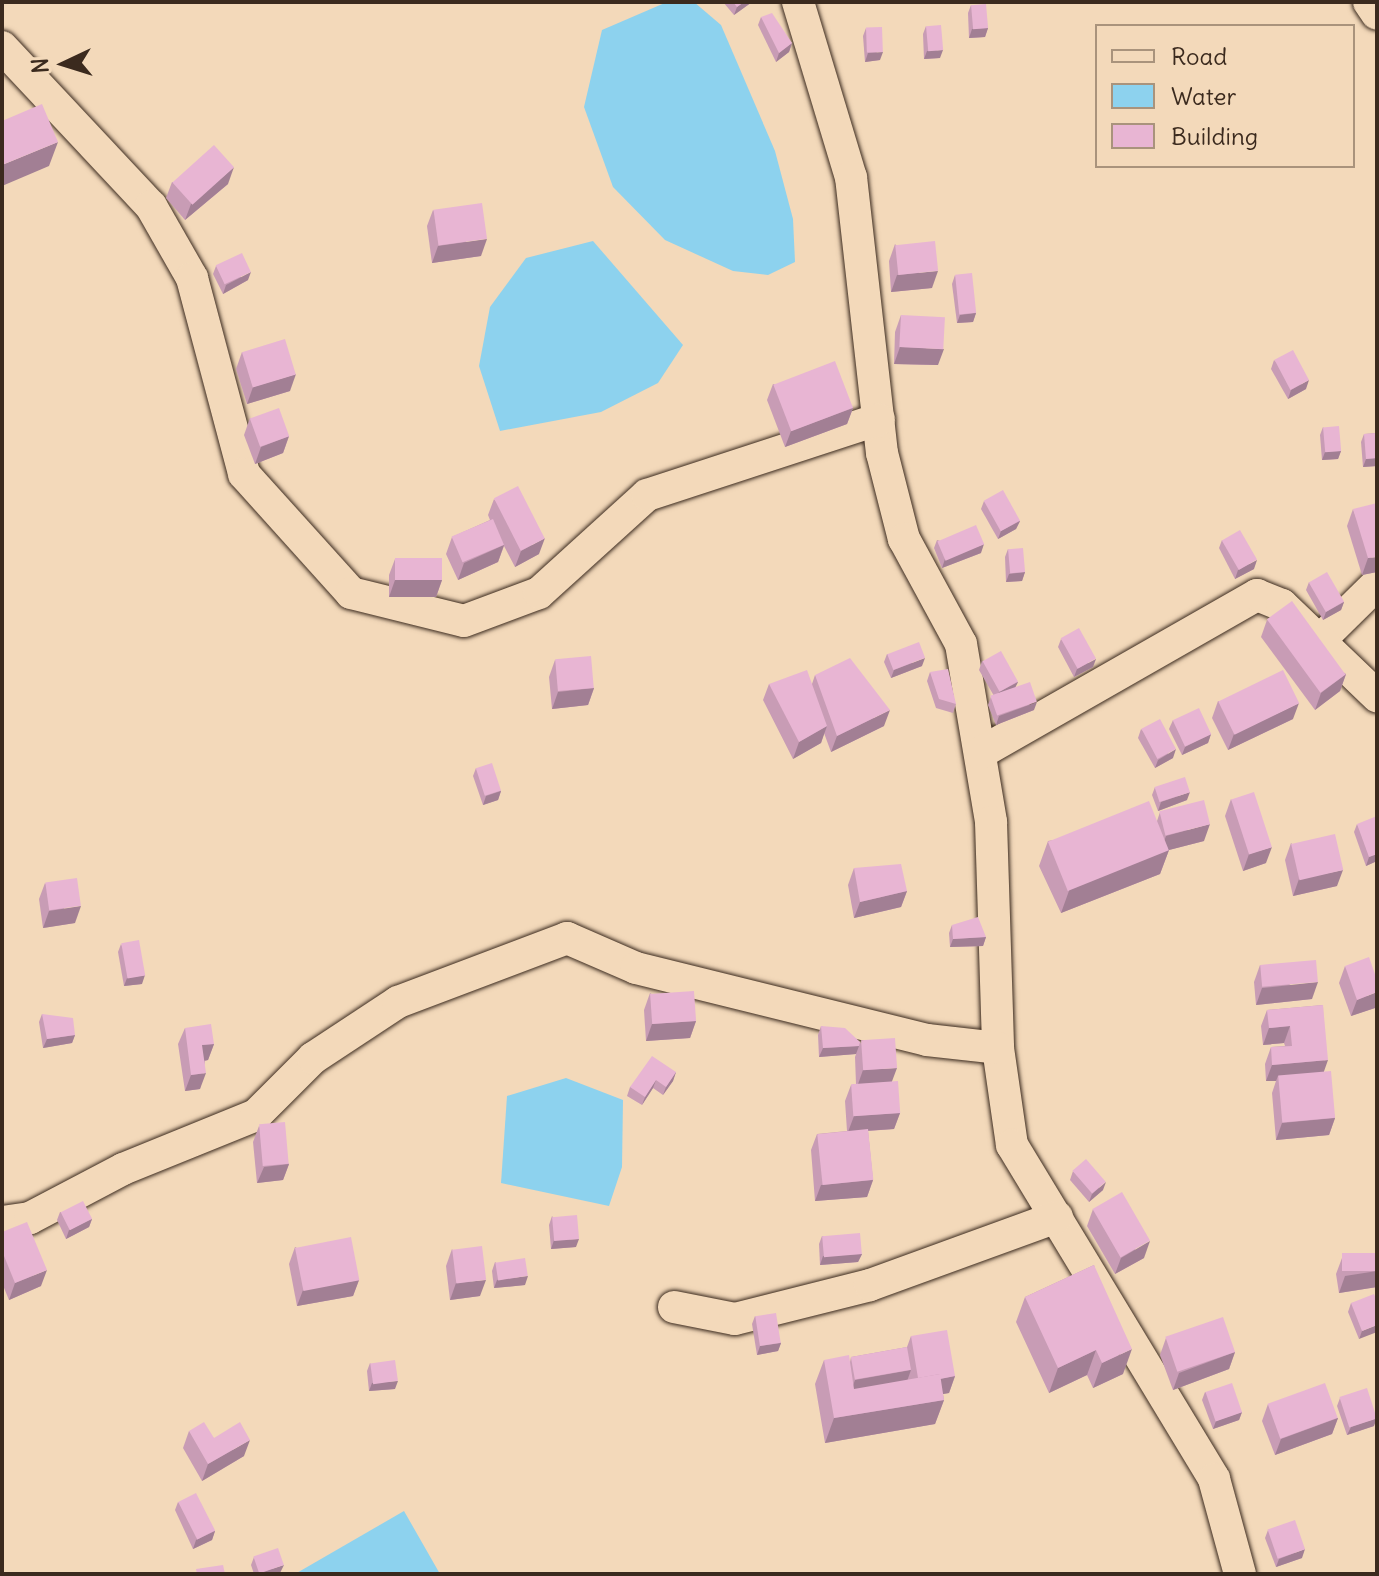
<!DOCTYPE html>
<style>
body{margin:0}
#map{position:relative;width:1379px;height:1576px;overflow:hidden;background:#f3d9ba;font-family:Delius,sans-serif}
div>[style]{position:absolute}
.water>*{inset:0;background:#8dd2ee}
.roads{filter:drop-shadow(0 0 2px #3b2a1e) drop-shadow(0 0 2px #3b2a1e)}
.minor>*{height:32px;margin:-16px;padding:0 16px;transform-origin:16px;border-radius:16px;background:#f3d9ba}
.wall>*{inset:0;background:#c89cb5}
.shaded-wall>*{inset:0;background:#a27f94}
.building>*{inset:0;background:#e8b5d3;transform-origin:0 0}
span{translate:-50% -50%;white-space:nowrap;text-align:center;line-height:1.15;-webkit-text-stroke:6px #f3d9ba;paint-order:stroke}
.frame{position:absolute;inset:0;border:4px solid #3b2a1e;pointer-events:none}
.legend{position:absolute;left:1095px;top:24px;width:260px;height:144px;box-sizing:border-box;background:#f3d9ba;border:2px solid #a9937c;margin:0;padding:10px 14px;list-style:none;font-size:24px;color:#3b2a1e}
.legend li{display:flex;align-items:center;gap:16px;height:40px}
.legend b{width:40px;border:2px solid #a9937c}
.north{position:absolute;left:24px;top:24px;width:80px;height:80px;-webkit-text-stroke:6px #f3d9ba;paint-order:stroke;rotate:266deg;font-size:22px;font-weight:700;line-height:32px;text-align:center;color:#3b2a1e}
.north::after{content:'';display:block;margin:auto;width:28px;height:36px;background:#3b2a1e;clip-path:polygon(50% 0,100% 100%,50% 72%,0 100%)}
</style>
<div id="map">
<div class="water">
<i style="clip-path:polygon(667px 2px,694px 2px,721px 25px,775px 151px,793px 219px,795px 262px,768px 275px,733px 271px,665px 240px,613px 187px,584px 107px,602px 30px)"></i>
<i style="clip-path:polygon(593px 241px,683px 345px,658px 383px,601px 412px,500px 431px,479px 366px,490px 307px,526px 258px)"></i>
<i style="clip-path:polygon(566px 1078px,623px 1100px,622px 1167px,609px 1206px,501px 1183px,507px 1096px)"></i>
<i style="clip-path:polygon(404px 1511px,440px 1574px,295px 1574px)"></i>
</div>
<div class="roads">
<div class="minor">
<i style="left:798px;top:2px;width:183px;rotate:73.2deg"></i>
<i style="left:851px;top:177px;width:278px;rotate:83.6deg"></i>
<i style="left:882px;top:453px;width:89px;rotate:75.7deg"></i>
<i style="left:904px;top:539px;width:119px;rotate:61.5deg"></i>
<i style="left:961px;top:644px;width:181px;rotate:80.4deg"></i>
<i style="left:991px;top:822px;width:226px;rotate:88.2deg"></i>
<i style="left:998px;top:1048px;width:98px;rotate:81.8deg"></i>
<i style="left:1012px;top:1145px;width:390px;rotate:58.8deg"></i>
<i style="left:1214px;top:1479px;width:98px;rotate:74.7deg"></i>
<i style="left:1369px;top:2px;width:14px;rotate:56deg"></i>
<i style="left:2px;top:47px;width:218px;rotate:46.9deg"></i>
<i style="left:151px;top:206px;width:83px;rotate:60.3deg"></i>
<i style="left:192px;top:278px;width:203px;rotate:75.1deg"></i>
<i style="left:244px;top:474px;width:160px;rotate:48deg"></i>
<i style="left:351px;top:593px;width:116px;rotate:13.9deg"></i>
<i style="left:464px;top:621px;width:80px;rotate:-20.5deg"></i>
<i style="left:539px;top:593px;width:146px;rotate:-42.2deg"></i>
<i style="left:647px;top:495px;width:244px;rotate:-18.1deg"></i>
<i style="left:1319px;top:641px;width:81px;rotate:-44.5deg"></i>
<i style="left:980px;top:753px;width:319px;rotate:-29.7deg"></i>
<i style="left:1257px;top:595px;width:27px;rotate:22deg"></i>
<i style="left:1282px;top:605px;width:132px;rotate:43.8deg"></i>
<i style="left:2px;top:1222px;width:28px;rotate:-8deg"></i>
<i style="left:30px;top:1218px;width:105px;rotate:-27.8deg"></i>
<i style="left:123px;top:1169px;width:144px;rotate:-22.1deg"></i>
<i style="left:256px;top:1115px;width:81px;rotate:-45deg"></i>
<i style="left:313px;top:1058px;width:102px;rotate:-33.4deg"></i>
<i style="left:398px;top:1002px;width:181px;rotate:-20.7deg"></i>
<i style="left:567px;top:938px;width:75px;rotate:23.5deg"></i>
<i style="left:636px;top:968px;width:300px;rotate:13.9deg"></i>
<i style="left:927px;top:1040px;width:71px;rotate:6.4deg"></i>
<i style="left:674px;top:1307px;width:62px;rotate:11.1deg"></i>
<i style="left:735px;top:1319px;width:139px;rotate:-14.1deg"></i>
<i style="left:870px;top:1285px;width:199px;rotate:-20deg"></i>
</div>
</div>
<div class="wall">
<i style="clip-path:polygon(723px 2px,752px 2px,734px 15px)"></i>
<i style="clip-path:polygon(971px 5px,988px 28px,985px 37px,969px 38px,968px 13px)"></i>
<i style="clip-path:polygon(761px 17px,792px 43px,789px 52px,776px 62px,758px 25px)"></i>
<i style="clip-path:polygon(926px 26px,940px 58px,924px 59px,923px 34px)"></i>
<i style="clip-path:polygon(866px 28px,880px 60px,865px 62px,863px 36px)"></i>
<i style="clip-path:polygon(172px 182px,228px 184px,185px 220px,166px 198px)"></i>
<i style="clip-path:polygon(433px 210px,481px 256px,432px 263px,427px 226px)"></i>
<i style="clip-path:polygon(895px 244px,932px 288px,891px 292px,889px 261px)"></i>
<i style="clip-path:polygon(216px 266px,248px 280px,223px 294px,213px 274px)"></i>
<i style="clip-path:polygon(955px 275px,976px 313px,973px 322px,957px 323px,952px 284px)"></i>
<i style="clip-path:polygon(901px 315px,938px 365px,894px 364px,895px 332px)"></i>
<i style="clip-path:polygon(242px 352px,290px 391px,247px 404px,236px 369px)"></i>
<i style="clip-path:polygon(1274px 360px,1306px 389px,1288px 399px,1271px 369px)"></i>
<i style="clip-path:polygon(773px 384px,853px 408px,847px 424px,785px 447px,767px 400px)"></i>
<i style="clip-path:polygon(250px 418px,289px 436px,283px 453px,255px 464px,244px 435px)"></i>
<i style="clip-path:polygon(1323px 427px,1341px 451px,1338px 459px,1322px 460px,1320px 435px)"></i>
<i style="clip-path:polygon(1377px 433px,1377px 466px,1363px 467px,1361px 442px,1364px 434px)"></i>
<i style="clip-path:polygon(494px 499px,539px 554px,515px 567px,504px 546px,498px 562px,458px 580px,446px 554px,452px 537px,490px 520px,488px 515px)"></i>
<i style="clip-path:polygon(984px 501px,1020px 521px,1016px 529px,998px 539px,981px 509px)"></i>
<i style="clip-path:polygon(1353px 509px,1377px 572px,1362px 575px,1347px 526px)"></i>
<i style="clip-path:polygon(937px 540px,981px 553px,942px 568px,934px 548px)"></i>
<i style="clip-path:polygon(1222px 540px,1254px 569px,1235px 579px,1219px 548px)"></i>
<i style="clip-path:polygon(1008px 549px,1025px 572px,1022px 581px,1006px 582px,1005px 557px)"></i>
<i style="clip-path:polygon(395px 559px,442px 580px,436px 597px,389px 597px,389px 575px)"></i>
<i style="clip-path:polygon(1309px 582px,1344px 602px,1341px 610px,1323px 620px,1306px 590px)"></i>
<i style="clip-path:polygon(1267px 620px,1346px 674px,1340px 691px,1315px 710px,1261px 637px)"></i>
<i style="clip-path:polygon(1061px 639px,1093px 667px,1074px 677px,1058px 647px)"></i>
<i style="clip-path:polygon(887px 654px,922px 666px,891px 678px,884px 662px)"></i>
<i style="clip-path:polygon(555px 660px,594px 688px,588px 705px,552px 709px,549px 677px)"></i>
<i style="clip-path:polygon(982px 661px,1018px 682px,1015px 687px,1034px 710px,996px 725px,988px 705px,991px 697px,994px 696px,979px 670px)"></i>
<i style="clip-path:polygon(930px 672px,956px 704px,953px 713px,936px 708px,927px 681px)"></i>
<i style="clip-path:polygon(815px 675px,884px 726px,831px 752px,824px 733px,821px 743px,793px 759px,763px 700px,769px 684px,812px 684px)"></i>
<i style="clip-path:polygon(1218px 701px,1293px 719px,1228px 750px,1212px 718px)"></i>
<i style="clip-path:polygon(1173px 720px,1211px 734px,1208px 743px,1182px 755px,1169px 729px)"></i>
<i style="clip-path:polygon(1141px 729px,1173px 758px,1155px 768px,1138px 738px)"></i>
<i style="clip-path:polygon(476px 768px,501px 791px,498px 800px,483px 805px,473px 776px)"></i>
<i style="clip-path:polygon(1155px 787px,1187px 800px,1158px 811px,1152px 795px)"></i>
<i style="clip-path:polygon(1231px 799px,1266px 863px,1243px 871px,1225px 816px)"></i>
<i style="clip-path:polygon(1160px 812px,1204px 841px,1169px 850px,1160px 874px,1061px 913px,1039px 866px,1048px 841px,1157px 821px)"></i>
<i style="clip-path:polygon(1357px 824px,1377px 861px,1366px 866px,1354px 832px)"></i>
<i style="clip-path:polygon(1291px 843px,1337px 886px,1293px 896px,1285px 860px)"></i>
<i style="clip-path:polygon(854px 868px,907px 891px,901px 907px,854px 918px,848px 885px)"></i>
<i style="clip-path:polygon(45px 883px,75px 923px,43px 928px,39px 899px)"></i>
<i style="clip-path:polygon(952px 925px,986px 937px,983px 946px,950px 947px,949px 933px)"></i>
<i style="clip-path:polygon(121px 944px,142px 984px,124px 986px,118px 952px)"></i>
<i style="clip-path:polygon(1260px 965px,1312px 999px,1256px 1005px,1254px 982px)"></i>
<i style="clip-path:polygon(1345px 966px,1375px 1008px,1351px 1016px,1339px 983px)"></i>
<i style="clip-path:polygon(650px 993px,696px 1021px,690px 1038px,646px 1041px,644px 1010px)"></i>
<i style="clip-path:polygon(1323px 1005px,1324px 1072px,1335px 1118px,1329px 1135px,1276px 1140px,1272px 1093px,1276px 1081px,1266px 1081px,1265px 1064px,1271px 1047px,1285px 1046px,1284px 1043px,1263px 1045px,1261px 1026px,1267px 1010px)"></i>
<i style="clip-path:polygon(42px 1014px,75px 1035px,72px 1043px,43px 1048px,39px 1022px)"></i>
<i style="clip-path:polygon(821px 1026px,860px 1042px,892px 1082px,900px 1113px,894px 1129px,868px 1131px,873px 1180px,867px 1197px,815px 1201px,811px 1150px,817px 1134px,847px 1131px,845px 1101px,851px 1085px,856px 1084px,855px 1057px,856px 1054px,819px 1057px,818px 1035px)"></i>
<i style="clip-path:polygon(185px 1028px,214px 1044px,208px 1060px,205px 1061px,200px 1089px,185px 1091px,178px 1044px)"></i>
<i style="clip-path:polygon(676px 1072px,673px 1081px,663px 1095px,653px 1088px,642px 1105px,627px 1096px,630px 1087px)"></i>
<i style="clip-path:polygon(259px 1126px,289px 1164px,283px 1180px,257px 1183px,253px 1142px)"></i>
<i style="clip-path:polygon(1073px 1171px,1103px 1190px,1089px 1202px,1070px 1180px)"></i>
<i style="clip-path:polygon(1093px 1209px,1144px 1258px,1115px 1274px,1087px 1226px)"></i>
<i style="clip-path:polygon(60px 1212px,92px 1219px,89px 1227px,66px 1239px,57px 1220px)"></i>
<i style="clip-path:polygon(552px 1216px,576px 1247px,551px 1249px,549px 1225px)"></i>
<i style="clip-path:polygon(2px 1232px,41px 1286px,9px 1300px,2px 1283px)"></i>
<i style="clip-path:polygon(822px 1236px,862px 1254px,858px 1262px,820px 1265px,819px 1244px)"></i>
<i style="clip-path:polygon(295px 1247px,359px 1280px,353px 1296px,297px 1306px,289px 1264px)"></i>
<i style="clip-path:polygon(452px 1249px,480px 1296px,450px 1300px,446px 1266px)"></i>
<i style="clip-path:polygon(1377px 1253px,1377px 1287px,1339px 1293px,1336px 1274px,1342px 1258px)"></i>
<i style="clip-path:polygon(495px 1262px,525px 1285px,494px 1288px,492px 1271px)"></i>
<i style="clip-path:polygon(1094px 1265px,1123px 1374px,1093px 1388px,1087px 1375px,1049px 1393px,1016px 1322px,1025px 1297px)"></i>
<i style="clip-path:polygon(1377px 1301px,1359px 1339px,1348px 1312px,1351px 1303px)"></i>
<i style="clip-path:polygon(755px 1316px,781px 1343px,778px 1351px,757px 1355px,752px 1324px)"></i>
<i style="clip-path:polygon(911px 1336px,955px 1376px,949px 1393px,943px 1394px,944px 1400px,935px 1424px,825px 1443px,815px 1384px,824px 1360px,850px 1362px,851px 1357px,907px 1347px)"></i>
<i style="clip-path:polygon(1166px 1338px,1235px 1352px,1229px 1369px,1173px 1390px,1160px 1355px)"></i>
<i style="clip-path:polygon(370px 1363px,395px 1389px,369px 1391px,367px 1371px)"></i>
<i style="clip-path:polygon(1205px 1392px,1242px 1412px,1239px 1420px,1213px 1429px,1202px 1400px)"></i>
<i style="clip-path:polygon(1340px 1398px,1374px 1426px,1347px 1435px,1337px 1406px)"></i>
<i style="clip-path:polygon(1268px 1404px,1338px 1418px,1332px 1434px,1275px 1455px,1262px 1421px)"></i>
<i style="clip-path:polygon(189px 1431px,214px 1438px,244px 1456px,202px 1481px,183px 1448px)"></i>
<i style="clip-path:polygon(178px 1502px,215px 1531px,212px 1540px,193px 1549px,175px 1510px)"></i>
<i style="clip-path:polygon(1268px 1530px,1302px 1558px,1276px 1567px,1265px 1538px)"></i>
<i style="clip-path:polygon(254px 1557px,280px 1573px,254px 1574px,251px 1565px)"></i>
</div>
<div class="shaded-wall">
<i style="clip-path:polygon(744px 2px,752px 2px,734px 15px,737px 7px)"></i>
<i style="clip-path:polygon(988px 28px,985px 37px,969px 38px,972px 29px)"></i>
<i style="clip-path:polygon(792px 43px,789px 52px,776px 62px,779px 53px)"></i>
<i style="clip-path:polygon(943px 50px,940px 58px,924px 59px,927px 51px)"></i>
<i style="clip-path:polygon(883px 52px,880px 60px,865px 62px,868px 53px)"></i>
<i style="clip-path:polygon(58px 142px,49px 166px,2px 186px,2px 165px)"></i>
<i style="clip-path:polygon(234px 167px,228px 184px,185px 220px,191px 204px)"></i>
<i style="clip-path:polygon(487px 239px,481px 256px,432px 263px,438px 246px)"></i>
<i style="clip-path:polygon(938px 271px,932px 288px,891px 292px,897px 275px)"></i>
<i style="clip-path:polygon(251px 272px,248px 280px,223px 294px,226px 285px)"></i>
<i style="clip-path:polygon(976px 313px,973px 322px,957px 323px,960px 315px)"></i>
<i style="clip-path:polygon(900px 347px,944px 349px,938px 365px,894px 364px)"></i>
<i style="clip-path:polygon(296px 374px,290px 391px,247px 404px,253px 387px)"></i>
<i style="clip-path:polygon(1309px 380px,1306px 389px,1288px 399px,1291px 390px)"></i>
<i style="clip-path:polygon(853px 408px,847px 424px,785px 447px,791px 431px)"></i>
<i style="clip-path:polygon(289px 436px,283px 453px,255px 464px,261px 447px)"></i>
<i style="clip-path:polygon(1341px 451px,1338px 459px,1322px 460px,1325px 452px)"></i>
<i style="clip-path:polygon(1377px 458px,1377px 466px,1363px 467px,1366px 459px)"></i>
<i style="clip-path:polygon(1020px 521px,1016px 529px,998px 539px,1001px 531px)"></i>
<i style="clip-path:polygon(545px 538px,539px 554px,515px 567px,521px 551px)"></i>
<i style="clip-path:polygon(984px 544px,981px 553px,942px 568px,945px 559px)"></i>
<i style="clip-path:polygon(504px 545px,498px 562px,458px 580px,464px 563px)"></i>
<i style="clip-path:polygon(1377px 557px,1377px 572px,1362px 575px,1368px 558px)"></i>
<i style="clip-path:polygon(1257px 560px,1254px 569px,1235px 579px,1238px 570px)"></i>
<i style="clip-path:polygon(1025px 572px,1022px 581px,1006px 582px,1009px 574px)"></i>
<i style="clip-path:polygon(395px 580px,442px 580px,436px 597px,389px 597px)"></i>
<i style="clip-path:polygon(1344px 602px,1341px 610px,1323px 620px,1326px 612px)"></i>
<i style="clip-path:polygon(925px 658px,922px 666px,891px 678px,894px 670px)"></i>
<i style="clip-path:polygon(1096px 659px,1093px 667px,1074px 677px,1077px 669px)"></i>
<i style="clip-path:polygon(1346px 674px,1340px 691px,1315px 710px,1321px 693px)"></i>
<i style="clip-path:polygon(1018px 682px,1014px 690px,996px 700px,999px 692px)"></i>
<i style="clip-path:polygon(594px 688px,588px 705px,552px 709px,558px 692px)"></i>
<i style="clip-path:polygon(1037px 702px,1034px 710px,996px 725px,999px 716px)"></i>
<i style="clip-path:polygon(1299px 703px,1293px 719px,1228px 750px,1234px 734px)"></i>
<i style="clip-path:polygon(890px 710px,884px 726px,831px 752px,837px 736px)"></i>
<i style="clip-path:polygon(827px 726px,821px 743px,793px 759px,799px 742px)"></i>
<i style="clip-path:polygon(1211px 734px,1208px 743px,1182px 755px,1185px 747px)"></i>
<i style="clip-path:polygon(1176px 749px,1173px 758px,1155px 768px,1158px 760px)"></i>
<i style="clip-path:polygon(501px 791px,498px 800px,483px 805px,486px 796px)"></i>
<i style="clip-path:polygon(1190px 792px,1187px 800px,1158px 811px,1161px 802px)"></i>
<i style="clip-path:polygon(1210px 824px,1204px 841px,1169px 850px,1160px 874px,1061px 913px,1070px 888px,1160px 852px,1166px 836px)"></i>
<i style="clip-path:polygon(1272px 847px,1266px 863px,1243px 871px,1249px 854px)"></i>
<i style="clip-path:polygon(1377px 854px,1377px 861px,1366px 866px,1369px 857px)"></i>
<i style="clip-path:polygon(1343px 870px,1337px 886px,1293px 896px,1299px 879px)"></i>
<i style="clip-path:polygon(907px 891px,901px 907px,854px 918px,860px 902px)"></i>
<i style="clip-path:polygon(81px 906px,75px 923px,43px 928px,49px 911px)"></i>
<i style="clip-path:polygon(986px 937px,983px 946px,950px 947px,953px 939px)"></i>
<i style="clip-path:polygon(145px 975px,142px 984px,124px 986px,127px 978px)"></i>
<i style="clip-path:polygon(1318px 982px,1312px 999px,1256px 1005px,1262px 988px)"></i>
<i style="clip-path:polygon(1377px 992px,1377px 1002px,1375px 1008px,1351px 1016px,1357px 1000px)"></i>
<i style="clip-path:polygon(696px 1021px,690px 1038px,646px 1041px,652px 1024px)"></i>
<i style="clip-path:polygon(1290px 1026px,1284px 1043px,1263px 1045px,1269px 1028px)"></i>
<i style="clip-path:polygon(75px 1035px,72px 1043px,43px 1048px,47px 1039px)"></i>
<i style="clip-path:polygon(214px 1044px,208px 1060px,196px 1062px,202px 1045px)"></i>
<i style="clip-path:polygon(859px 1046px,856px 1054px,819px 1057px,823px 1048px)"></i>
<i style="clip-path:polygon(1328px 1060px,1322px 1077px,1278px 1076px,1276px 1081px,1266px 1081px,1272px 1065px)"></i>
<i style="clip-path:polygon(897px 1068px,891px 1084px,857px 1087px,863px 1070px)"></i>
<i style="clip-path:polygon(676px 1072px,673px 1081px,663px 1095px,666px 1087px)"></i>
<i style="clip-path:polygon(206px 1073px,200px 1089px,185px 1091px,191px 1075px)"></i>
<i style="clip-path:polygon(656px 1080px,653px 1088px,642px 1105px,645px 1097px)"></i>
<i style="clip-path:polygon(900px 1113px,894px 1129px,848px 1132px,854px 1116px)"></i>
<i style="clip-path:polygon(1335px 1118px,1329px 1135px,1276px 1140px,1282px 1123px)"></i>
<i style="clip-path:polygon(289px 1164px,283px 1180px,257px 1183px,264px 1167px)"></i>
<i style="clip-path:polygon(873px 1180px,867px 1197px,815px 1201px,821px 1185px)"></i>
<i style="clip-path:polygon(1106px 1182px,1103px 1190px,1089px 1202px,1092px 1194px)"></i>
<i style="clip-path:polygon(92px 1219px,89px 1227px,66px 1239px,69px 1230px)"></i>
<i style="clip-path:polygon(579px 1239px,576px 1247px,551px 1249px,554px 1240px)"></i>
<i style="clip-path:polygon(1150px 1241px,1144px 1258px,1115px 1274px,1121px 1258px)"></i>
<i style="clip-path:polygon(862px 1254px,858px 1262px,820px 1265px,823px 1256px)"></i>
<i style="clip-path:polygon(47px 1270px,41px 1286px,9px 1300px,15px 1283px)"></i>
<i style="clip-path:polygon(1377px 1271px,1377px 1287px,1339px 1293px,1345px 1276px)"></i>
<i style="clip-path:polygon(528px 1276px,525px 1285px,494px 1288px,497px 1280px)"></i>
<i style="clip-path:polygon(359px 1280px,353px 1296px,297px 1306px,303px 1290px)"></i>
<i style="clip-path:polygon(486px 1280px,480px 1296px,450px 1300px,456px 1283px)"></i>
<i style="clip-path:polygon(1377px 1325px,1377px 1332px,1359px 1339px,1362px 1331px)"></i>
<i style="clip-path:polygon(781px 1343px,778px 1351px,757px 1355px,760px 1346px)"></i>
<i style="clip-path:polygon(1132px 1349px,1123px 1374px,1093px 1388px,1102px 1363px)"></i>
<i style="clip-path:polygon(1096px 1350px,1087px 1375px,1049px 1393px,1058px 1368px)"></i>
<i style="clip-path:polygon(1235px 1352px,1229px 1369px,1173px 1390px,1179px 1373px)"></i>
<i style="clip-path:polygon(911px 1370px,905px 1387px,849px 1397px,855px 1380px)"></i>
<i style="clip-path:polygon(955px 1376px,949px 1393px,913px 1399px,919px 1383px)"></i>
<i style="clip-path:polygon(398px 1381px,395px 1389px,369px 1391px,372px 1383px)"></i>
<i style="clip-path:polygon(944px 1400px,935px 1424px,825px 1443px,834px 1418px)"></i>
<i style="clip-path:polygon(1242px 1412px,1239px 1420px,1213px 1429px,1216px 1421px)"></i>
<i style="clip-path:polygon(1338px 1418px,1332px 1434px,1275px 1455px,1281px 1439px)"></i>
<i style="clip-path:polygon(1377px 1418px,1374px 1426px,1347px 1435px,1351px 1427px)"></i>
<i style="clip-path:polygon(250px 1440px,244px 1456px,202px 1481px,208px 1464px)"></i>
<i style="clip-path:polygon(215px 1531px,212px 1540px,193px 1549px,196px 1540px)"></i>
<i style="clip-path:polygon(1305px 1549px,1302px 1558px,1276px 1567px,1279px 1559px)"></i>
<i style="clip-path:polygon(284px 1565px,280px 1573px,259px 1574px,259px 1573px)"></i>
</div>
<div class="building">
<i style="clip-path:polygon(733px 2px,744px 2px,737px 7px)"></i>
<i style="left:986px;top:4px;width:24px;height:15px;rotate:85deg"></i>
<i style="clip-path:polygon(772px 13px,792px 43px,779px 53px,761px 17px)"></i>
<i style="left:941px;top:25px;width:25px;height:15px;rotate:85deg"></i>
<i style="left:882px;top:27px;width:25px;height:16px;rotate:88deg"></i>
<i style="clip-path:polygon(42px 104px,58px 142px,2px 165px,2px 121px)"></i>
<i style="left:214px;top:145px;width:30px;height:56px;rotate:48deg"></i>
<i style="left:482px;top:203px;width:36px;height:49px;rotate:82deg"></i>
<i style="left:935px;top:241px;width:30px;height:40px;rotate:84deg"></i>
<i style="left:242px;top:253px;width:21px;height:29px;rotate:65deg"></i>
<i style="left:972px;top:273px;width:40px;height:17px;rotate:84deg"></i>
<i style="left:901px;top:315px;width:44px;height:32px;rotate:3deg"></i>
<i style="left:285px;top:339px;width:37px;height:45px;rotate:73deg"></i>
<i style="left:1293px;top:350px;width:34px;height:21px;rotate:62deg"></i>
<i style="left:835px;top:361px;width:50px;height:66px;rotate:69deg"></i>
<i style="left:279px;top:408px;width:30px;height:31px;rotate:70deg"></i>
<i style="left:1339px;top:426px;width:25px;height:16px;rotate:85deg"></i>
<i style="clip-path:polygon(1377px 433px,1377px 458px,1366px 459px,1364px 434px)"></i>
<i style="left:518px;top:486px;width:59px;height:27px;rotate:63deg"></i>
<i style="left:1003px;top:490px;width:35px;height:22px;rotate:61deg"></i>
<i style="clip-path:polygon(1377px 503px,1377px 557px,1368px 558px,1353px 509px)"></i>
<i style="left:493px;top:519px;width:28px;height:45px;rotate:67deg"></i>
<i style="left:976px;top:525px;width:21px;height:42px;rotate:67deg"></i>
<i style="left:1240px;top:530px;width:34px;height:21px;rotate:60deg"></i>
<i style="left:1023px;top:548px;width:24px;height:15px;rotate:85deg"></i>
<i style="left:442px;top:558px;width:22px;height:47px;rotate:90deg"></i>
<i style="left:1327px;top:572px;width:34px;height:21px;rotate:60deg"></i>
<i style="left:1292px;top:601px;width:91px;height:31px;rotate:54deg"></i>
<i style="left:1079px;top:628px;width:35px;height:21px;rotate:61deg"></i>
<i style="left:919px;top:642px;width:17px;height:34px;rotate:69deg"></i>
<i style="left:1001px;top:651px;width:35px;height:21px;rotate:61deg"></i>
<i style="left:591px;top:656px;width:32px;height:36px;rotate:85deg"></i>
<i style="clip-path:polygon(850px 658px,890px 710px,837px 736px,815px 675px)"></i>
<i style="clip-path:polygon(948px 669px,956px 704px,939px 699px,930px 672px)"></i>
<i style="clip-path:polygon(807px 670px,827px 726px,799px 742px,769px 684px)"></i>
<i style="left:1283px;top:670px;width:37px;height:72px;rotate:64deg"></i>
<i style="left:1030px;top:682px;width:21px;height:42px;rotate:71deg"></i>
<i style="left:1199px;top:708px;width:29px;height:29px;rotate:65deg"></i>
<i style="left:1160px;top:719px;width:34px;height:21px;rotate:62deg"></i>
<i style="left:492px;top:763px;width:29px;height:17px;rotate:72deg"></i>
<i style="left:1185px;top:777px;width:16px;height:32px;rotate:72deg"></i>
<i style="left:1254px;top:792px;width:58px;height:24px;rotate:72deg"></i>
<i style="left:1204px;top:800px;width:25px;height:46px;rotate:76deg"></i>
<i style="left:1149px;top:801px;width:53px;height:109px;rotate:68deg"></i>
<i style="clip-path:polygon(1377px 816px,1377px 854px,1369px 857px,1357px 824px)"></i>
<i style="left:1335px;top:834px;width:37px;height:45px;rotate:77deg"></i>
<i style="clip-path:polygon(901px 864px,907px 891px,860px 902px,854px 868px)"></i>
<i style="left:77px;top:878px;width:28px;height:32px;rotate:82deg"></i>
<i style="clip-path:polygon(978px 917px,986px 937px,953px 939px,952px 925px)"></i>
<i style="left:139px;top:940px;width:36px;height:18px;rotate:80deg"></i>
<i style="clip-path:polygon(1369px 957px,1377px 980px,1377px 992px,1357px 1000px,1345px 966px)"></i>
<i style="left:1316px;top:960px;width:22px;height:56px;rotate:85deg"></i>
<i style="left:694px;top:991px;width:30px;height:44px;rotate:86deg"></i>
<i style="clip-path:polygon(1323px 1005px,1328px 1060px,1272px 1065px,1271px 1047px,1292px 1046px,1290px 1026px,1269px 1028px,1267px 1010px)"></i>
<i style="clip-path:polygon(42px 1014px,73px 1018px,75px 1035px,47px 1039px)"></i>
<i style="clip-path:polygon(211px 1024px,214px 1044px,202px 1045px,206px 1073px,191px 1075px,185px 1028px)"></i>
<i style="clip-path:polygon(821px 1026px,845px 1028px,860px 1042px,859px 1046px,823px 1048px)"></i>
<i style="left:895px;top:1038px;width:30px;height:34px;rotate:86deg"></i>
<i style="clip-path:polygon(652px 1056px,676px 1072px,666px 1087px,656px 1080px,645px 1097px,630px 1087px)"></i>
<i style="left:1331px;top:1071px;width:47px;height:53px;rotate:85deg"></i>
<i style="left:898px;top:1081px;width:32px;height:47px;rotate:86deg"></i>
<i style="left:285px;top:1122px;width:42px;height:26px;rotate:85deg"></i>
<i style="left:868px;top:1129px;width:51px;height:51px;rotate:84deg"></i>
<i style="left:1086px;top:1159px;width:30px;height:18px;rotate:49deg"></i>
<i style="left:1122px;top:1192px;width:56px;height:34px;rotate:60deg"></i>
<i style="left:83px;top:1201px;width:20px;height:25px;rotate:63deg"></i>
<i style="left:577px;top:1215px;width:24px;height:25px;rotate:85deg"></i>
<i style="clip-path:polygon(27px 1222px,47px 1270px,15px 1283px,2px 1251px,2px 1232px)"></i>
<i style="left:860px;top:1233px;width:21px;height:38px;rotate:85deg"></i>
<i style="left:351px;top:1237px;width:44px;height:57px;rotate:79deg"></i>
<i style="left:482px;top:1246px;width:34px;height:30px;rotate:83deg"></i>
<i style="left:1377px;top:1253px;width:18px;height:35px;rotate:90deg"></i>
<i style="left:525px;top:1258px;width:18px;height:30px;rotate:81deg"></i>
<i style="clip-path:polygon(1094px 1265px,1132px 1349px,1102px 1363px,1096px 1350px,1058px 1368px,1025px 1297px)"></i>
<i style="clip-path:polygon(1374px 1294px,1377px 1301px,1377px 1325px,1362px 1331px,1351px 1303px)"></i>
<i style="left:776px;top:1313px;width:30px;height:21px;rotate:81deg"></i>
<i style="left:1223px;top:1317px;width:37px;height:61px;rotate:71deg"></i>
<i style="clip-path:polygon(947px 1330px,955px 1376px,940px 1379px,940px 1374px,918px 1378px,911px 1336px)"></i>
<i style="left:907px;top:1347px;width:23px;height:57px;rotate:80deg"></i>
<i style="clip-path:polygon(849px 1355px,854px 1389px,940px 1374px,944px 1400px,834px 1418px,824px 1360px)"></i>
<i style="left:395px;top:1360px;width:21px;height:25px;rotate:82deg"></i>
<i style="left:1232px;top:1383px;width:31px;height:28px;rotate:71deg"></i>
<i style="left:1325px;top:1383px;width:37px;height:61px;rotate:70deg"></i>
<i style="left:1367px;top:1388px;width:32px;height:29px;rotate:72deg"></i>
<i style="clip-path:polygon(204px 1422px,214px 1438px,240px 1422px,250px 1440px,208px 1464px,189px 1431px)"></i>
<i style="left:196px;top:1493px;width:42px;height:20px;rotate:63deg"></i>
<i style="left:1295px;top:1520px;width:31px;height:29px;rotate:71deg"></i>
<i style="left:278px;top:1548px;width:18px;height:26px;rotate:71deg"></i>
<i style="clip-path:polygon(223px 1565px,225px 1574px,197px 1574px,196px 1569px)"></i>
</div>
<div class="frame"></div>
<ul class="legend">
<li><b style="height:10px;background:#f3d9ba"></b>Road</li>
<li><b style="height:22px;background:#8dd2ee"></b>Water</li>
<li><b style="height:22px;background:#e8b5d3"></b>Building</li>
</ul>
<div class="north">N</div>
</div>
